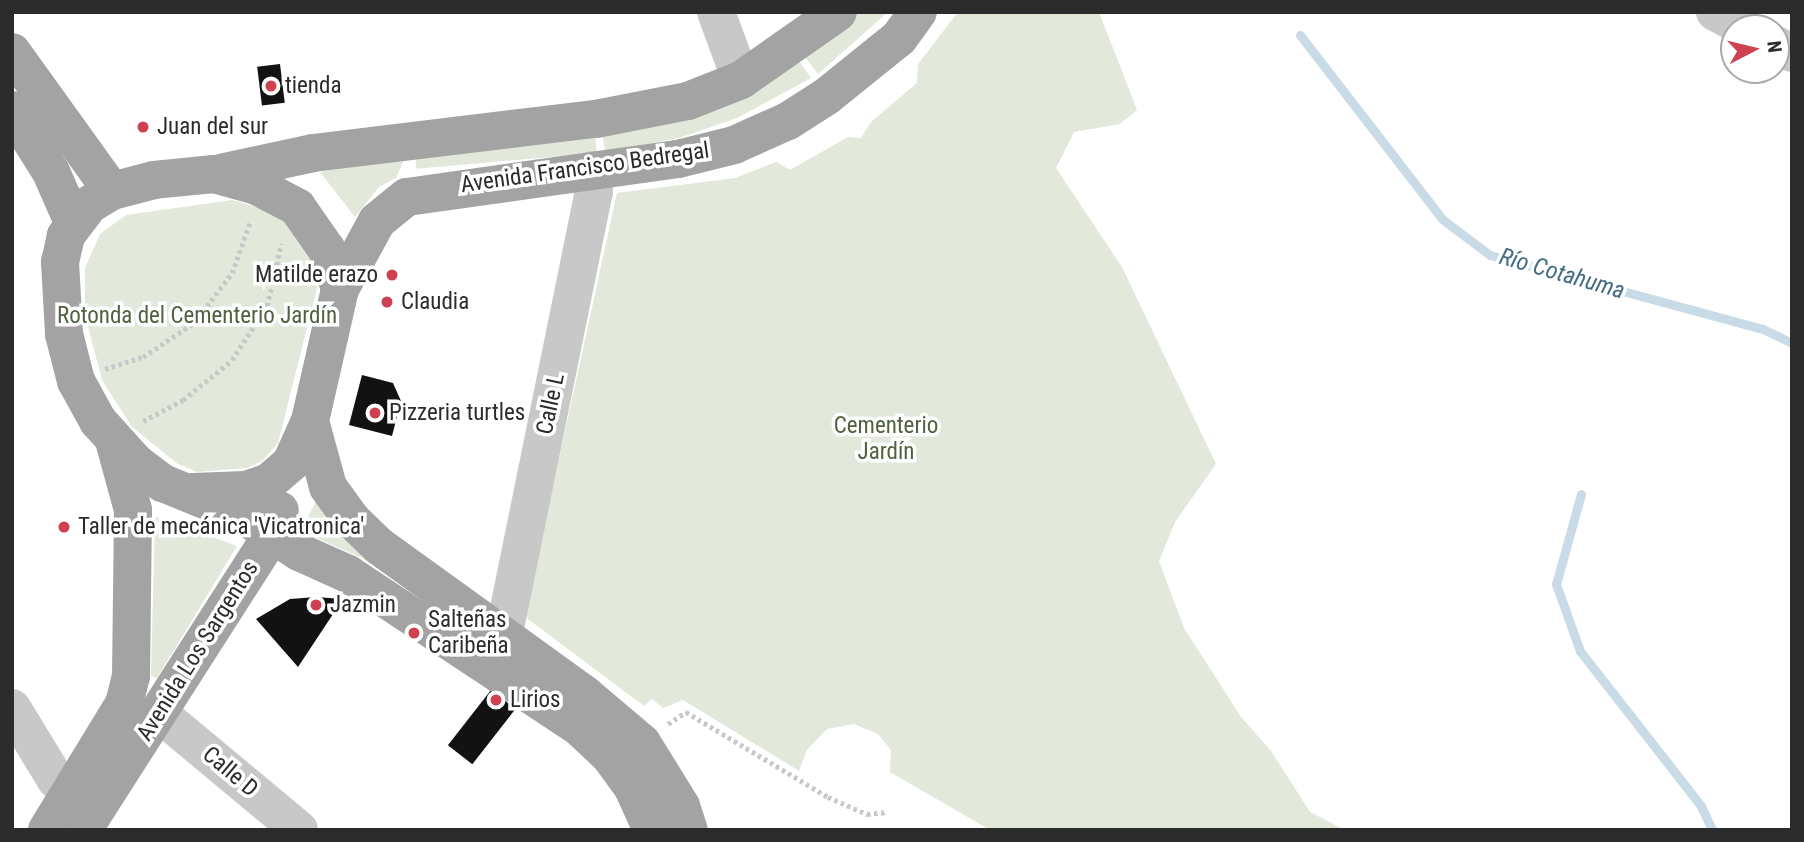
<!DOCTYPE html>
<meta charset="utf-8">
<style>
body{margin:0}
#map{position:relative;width:1804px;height:842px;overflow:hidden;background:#fff;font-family:"Roboto Condensed",sans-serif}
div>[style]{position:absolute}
.green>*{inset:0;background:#e2e8da;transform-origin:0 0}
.stream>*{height:9px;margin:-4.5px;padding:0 4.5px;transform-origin:4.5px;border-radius:4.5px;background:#c8dbe6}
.building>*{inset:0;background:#121212;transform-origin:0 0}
.path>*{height:4.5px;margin-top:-2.25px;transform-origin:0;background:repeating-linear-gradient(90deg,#c8c8c8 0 3.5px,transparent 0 7px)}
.minor>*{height:38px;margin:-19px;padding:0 19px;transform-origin:19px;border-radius:19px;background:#c8c8c8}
.major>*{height:38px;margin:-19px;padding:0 19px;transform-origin:19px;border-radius:19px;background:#a3a3a3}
.dots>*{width:19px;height:19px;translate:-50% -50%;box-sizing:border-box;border:4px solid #fff;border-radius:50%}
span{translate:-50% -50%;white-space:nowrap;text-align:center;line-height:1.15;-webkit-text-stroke:7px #fff;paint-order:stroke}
.poi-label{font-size:23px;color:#2b2b2b}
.left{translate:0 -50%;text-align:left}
.right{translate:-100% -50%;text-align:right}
.street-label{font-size:23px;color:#2b2b2b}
.park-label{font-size:23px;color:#50613f}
.water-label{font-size:24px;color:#446d83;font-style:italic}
.frame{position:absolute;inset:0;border:14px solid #2b2b2b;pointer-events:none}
.north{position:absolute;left:1720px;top:14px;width:70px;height:70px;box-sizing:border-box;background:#fff;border:2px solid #aaa;border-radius:50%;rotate:83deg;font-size:19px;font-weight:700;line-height:28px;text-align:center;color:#2b2b2b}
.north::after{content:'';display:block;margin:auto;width:24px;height:32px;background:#cf4051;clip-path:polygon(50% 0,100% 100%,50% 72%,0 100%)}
</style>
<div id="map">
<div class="green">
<i style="clip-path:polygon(858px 12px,888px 12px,818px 74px,805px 57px)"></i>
<i style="clip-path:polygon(958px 12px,1099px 12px,1137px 110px,1120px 124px,1074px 132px,1056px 168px,1122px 267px,1216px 464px,1175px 522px,1159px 561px,1184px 628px,1241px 717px,1271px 751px,1310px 812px,1345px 830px,990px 830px,890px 772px,891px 750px,878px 734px,854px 724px,827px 729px,807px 750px,799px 771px,683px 700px,663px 708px,652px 699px,644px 706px,528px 619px,526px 610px,617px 193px,735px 178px,776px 162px,790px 170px,848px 137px,861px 138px,871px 122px,917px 83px,918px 64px)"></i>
<i style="clip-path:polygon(799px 61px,811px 78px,737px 118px,679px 138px,605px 152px,602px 131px)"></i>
<i style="left:595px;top:132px;width:21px;height:181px;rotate:85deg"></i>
<i style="clip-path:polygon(406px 155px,396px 178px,379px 187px,355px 217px,320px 172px)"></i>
<i style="clip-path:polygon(232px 200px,275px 212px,293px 228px,316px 269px,317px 288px,278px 443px,262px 461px,247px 468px,197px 472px,178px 464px,132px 427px,102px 380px,85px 315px,85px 268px,100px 234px,126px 215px)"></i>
<i style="clip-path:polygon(316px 501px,387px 575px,364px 559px,301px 531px)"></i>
<i style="clip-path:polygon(158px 517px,237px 546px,157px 678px,151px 676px,155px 518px)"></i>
</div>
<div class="stream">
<i style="left:1300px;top:35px;width:232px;rotate:52.3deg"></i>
<i style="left:1442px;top:219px;width:60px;rotate:36.9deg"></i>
<i style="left:1490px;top:255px;width:283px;rotate:15.2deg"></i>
<i style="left:1763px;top:329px;width:32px;rotate:26deg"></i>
<i style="left:1581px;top:494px;width:93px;rotate:105.5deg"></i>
<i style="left:1556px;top:584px;width:71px;rotate:70.3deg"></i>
<i style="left:1580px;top:651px;width:197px;rotate:52deg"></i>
<i style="left:1701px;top:806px;width:26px;rotate:65deg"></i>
</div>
<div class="building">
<i style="left:280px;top:64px;width:39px;height:23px;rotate:83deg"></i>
<i style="clip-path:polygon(362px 375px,393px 383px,401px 401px,392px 436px,349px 425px)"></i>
<i style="clip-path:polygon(316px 597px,343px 599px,298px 667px,256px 619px,290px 599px)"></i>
<i style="left:491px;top:690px;width:31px;height:70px;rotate:38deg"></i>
</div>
<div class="path">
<i style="left:105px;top:369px;width:40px;rotate:-18deg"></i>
<i style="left:143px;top:357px;width:61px;rotate:-33.7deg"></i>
<i style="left:194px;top:323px;width:63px;rotate:-52.8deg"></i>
<i style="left:232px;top:273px;width:54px;rotate:-70.6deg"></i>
<i style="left:143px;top:421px;width:45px;rotate:-27.7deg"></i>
<i style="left:183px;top:400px;width:63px;rotate:-39.2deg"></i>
<i style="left:232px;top:360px;width:64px;rotate:-57.1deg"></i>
<i style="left:267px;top:306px;width:64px;rotate:-77.3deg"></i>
<i style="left:668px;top:724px;width:22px;rotate:-34deg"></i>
<i style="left:686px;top:712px;width:165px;rotate:30.9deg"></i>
<i style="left:828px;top:797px;width:43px;rotate:23.6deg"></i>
<i style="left:867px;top:814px;width:20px;rotate:-6deg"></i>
</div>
<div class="minor">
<i style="left:716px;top:12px;width:72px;rotate:69.8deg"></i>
<i style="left:1715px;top:12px;width:34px;rotate:28deg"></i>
<i style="left:1776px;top:45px;width:18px;rotate:27deg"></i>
<i style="left:503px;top:638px;width:455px;rotate:-78.5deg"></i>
<i style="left:594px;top:192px;width:22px;rotate:-95deg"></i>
<i style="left:12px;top:708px;width:84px;rotate:58.6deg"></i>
<i style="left:56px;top:780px;width:18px;rotate:41deg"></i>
<i style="left:160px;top:714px;width:181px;rotate:39.8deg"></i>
</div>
<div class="major">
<i style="left:12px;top:52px;width:171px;rotate:54.3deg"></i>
<i style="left:12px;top:110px;width:73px;rotate:57.8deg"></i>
<i style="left:51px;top:172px;width:55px;rotate:66.3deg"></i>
<i style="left:220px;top:173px;width:95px;rotate:-12.1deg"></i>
<i style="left:313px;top:153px;width:285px;rotate:-6.9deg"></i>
<i style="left:596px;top:119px;width:94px;rotate:-11.1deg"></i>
<i style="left:688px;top:101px;width:57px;rotate:-21.6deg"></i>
<i style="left:741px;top:80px;width:118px;rotate:-35deg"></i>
<i style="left:340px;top:289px;width:77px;rotate:-61.4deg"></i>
<i style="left:377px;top:221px;width:38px;rotate:-39deg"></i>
<i style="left:407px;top:197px;width:274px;rotate:-8deg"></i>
<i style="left:678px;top:159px;width:58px;rotate:-14deg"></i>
<i style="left:734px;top:145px;width:59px;rotate:-24deg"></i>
<i style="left:788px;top:121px;width:46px;rotate:-32.7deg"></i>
<i style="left:827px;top:96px;width:92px;rotate:-38.9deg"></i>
<i style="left:899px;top:38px;width:32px;rotate:-54deg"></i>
<i style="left:310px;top:421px;width:68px;rotate:74.7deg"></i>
<i style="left:328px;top:487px;width:41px;rotate:54deg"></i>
<i style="left:352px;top:520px;width:37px;rotate:44deg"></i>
<i style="left:379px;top:546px;width:251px;rotate:35.8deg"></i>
<i style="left:583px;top:693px;width:77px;rotate:40.3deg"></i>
<i style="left:642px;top:743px;width:74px;rotate:58.2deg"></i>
<i style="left:681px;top:806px;width:25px;rotate:72deg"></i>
<i style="left:193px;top:492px;width:53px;rotate:-2.2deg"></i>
<i style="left:246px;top:490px;width:24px;rotate:-19deg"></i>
<i style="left:269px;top:482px;width:29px;rotate:-41deg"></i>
<i style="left:291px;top:463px;width:46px;rotate:-65.7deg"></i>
<i style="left:310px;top:421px;width:135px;rotate:-77.2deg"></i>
<i style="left:340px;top:289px;width:41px;rotate:-108.4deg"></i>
<i style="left:327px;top:250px;width:52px;rotate:-124.9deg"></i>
<i style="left:297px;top:207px;width:45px;rotate:-152.3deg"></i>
<i style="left:257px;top:186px;width:45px;rotate:-164.4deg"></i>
<i style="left:214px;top:174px;width:60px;rotate:174.3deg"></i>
<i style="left:154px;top:180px;width:43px;rotate:165.3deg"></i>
<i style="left:112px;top:191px;width:27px;rotate:149deg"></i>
<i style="left:89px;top:205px;width:39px;rotate:127deg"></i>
<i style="left:66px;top:236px;width:27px;rotate:103deg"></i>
<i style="left:60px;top:262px;width:72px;rotate:86.8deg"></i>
<i style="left:64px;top:334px;width:49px;rotate:75.7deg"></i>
<i style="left:76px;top:381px;width:46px;rotate:61.2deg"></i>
<i style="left:98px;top:421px;width:57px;rotate:47.9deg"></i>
<i style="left:136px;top:463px;width:34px;rotate:37deg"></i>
<i style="left:163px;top:483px;width:87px;rotate:22.2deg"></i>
<i style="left:244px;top:516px;width:66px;rotate:33.2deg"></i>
<i style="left:299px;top:552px;width:54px;rotate:24.2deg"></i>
<i style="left:348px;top:574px;width:276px;rotate:33.5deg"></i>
<i style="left:578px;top:726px;width:44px;rotate:43.2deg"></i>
<i style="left:610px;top:756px;width:39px;rotate:54deg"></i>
<i style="left:633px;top:788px;width:46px;rotate:65.7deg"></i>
<i style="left:47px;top:830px;width:148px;rotate:-58.6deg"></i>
<i style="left:124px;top:704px;width:29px;rotate:-76deg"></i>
<i style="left:131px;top:676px;width:166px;rotate:-89.3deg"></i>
<i style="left:133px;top:510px;width:68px;rotate:-105.3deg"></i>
<i style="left:83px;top:830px;width:351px;rotate:-57.4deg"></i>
<i style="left:272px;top:534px;width:25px;rotate:-72deg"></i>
</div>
<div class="dots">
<i style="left:271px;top:86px;background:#cf4051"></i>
<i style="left:143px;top:127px;background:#cf4051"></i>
<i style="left:392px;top:275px;background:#cf4051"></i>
<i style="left:387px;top:302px;background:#cf4051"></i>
<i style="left:375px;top:413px;background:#cf4051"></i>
<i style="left:64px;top:527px;background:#cf4051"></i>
<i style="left:316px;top:605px;background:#cf4051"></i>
<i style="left:414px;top:633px;background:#cf4051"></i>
<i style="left:496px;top:700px;background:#cf4051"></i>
</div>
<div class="poi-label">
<span class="left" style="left:285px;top:86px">tienda</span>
<span class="left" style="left:157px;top:127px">Juan del sur</span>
<span class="right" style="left:378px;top:275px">Matilde erazo</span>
<span class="left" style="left:401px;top:302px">Claudia</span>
<span class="left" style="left:389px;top:413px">Pizzeria turtles</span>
<span class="left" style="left:78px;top:527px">Taller de mecánica 'Vicatronica'</span>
<span class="left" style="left:330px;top:605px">Jazmin</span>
<span class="left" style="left:428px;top:633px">Salteñas<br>Caribeña</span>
<span class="left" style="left:510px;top:700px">Lirios</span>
</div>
<div class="street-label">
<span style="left:585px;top:168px;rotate:-8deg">Avenida Francisco Bedregal</span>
<span style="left:551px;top:404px;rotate:-78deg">Calle L</span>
<span style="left:198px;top:651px;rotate:-58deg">Avenida Los Sargentos</span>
<span style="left:230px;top:772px;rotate:40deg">Calle D</span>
</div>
<div class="park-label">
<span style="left:197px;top:316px">Rotonda del Cementerio Jardín</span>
<span style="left:886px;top:439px">Cementerio<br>Jardín</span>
</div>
<div class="water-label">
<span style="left:1562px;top:274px;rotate:16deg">Río Cotahuma</span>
</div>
<div class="frame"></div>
<div class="north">N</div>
</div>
